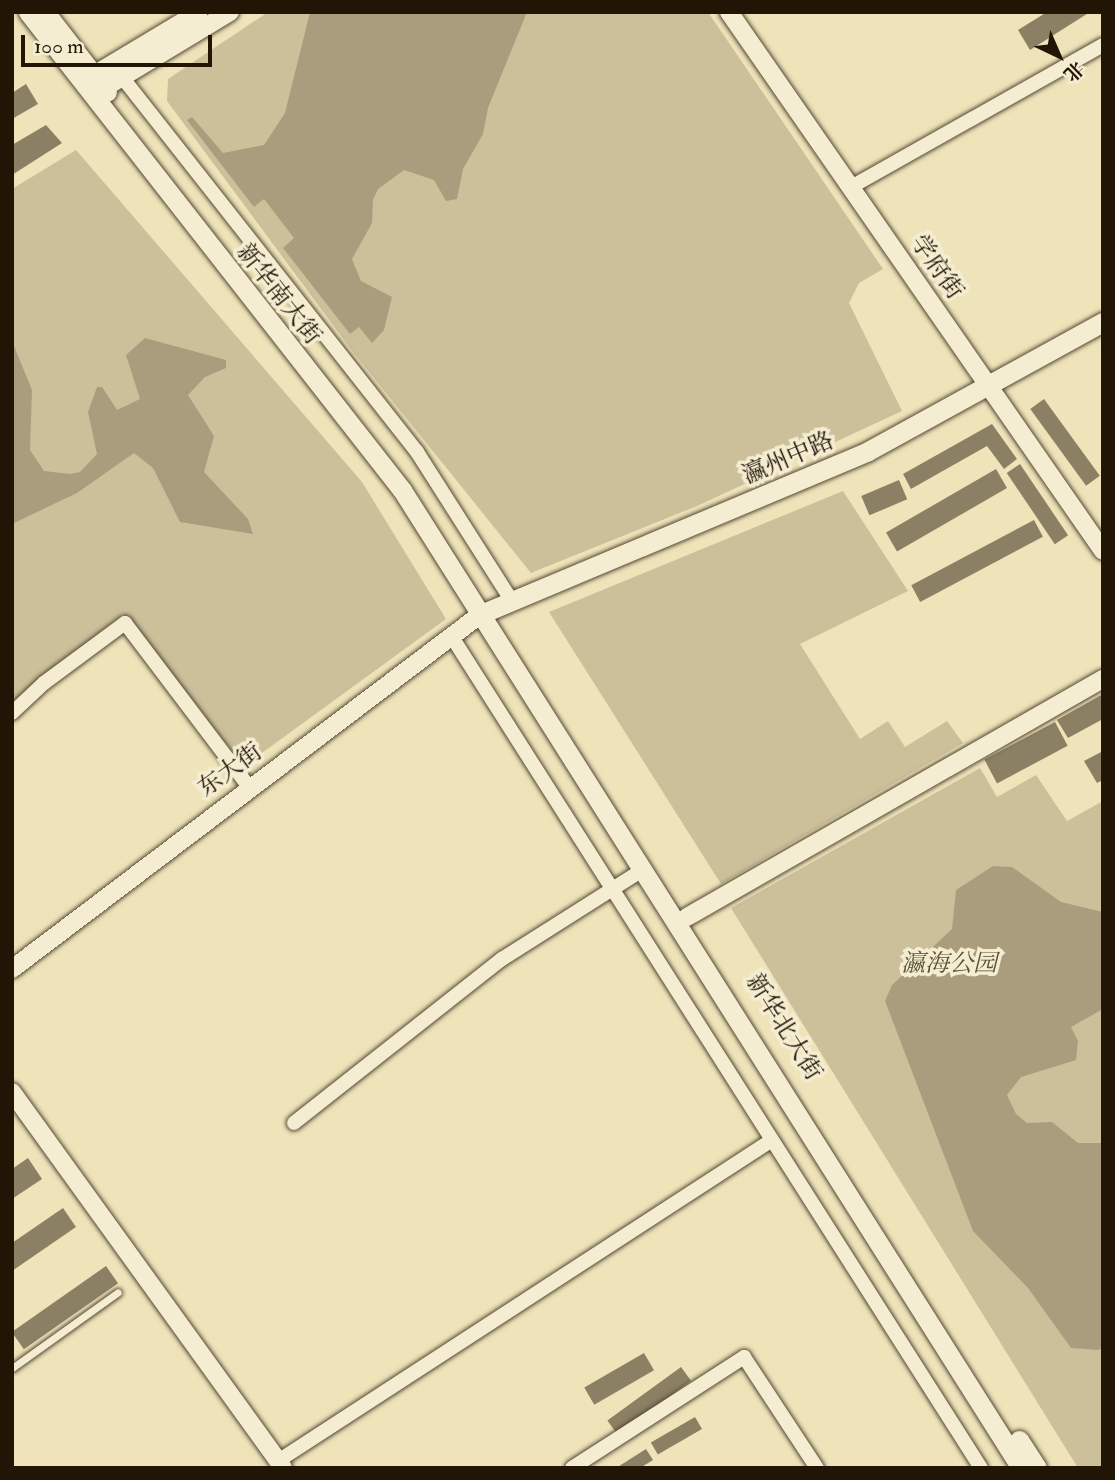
<!DOCTYPE html>
<meta charset="utf-8">
<style>
body{margin:0}
#map{position:relative;width:1115px;height:1480px;overflow:hidden;background:#efe3ba;font-family:"IM FELL Double Pica","Noto Serif SC",serif}
div>[style]{position:absolute}
.green>*{inset:0;background:#ccc09b}
.water>*{inset:0;background:#a99d7d}
.building>*{inset:0;background:#8c8064;transform-origin:0 0}
.roads{filter:drop-shadow(0 0 2px #544833) drop-shadow(0 0 2px #544833)}
.service>*{height:7px;margin:-3.5px;padding:0 3.5px;transform-origin:3.5px;border-radius:3.5px;background:#f5edd2}
.minor>*{height:14px;margin:-7px;padding:0 7px;transform-origin:7px;border-radius:7px;background:#f5edd2}
.tertiary>*{height:18px;margin:-9px;padding:0 9px;transform-origin:9px;border-radius:9px;background:#f5edd2}
.secondary>*{height:19px;margin:-9.5px;padding:0 9.5px;transform-origin:9.5px;border-radius:9.5px;background:#f5edd2}
span{translate:-50% -50%;white-space:nowrap;text-align:center;line-height:1.15;-webkit-text-stroke:7px #f5edd2;paint-order:stroke}
.street-label{font-size:24px;color:#211506}
.park-label{font-size:24px;color:#5d513a;font-style:italic}
.frame{position:absolute;inset:0;border:14px solid #211506;pointer-events:none}
.north{position:absolute;left:1024px;top:21px;width:70px;height:70px;-webkit-text-stroke:5px #f5edd2;paint-order:stroke;rotate:136deg;font-size:19px;font-weight:700;line-height:28px;text-align:center;color:#211506}
.north::after{content:'';display:block;margin:auto;width:24px;height:32px;background:#211506;clip-path:polygon(50% 0,100% 100%,50% 72%,0 100%)}
.scale{position:absolute;left:21px;top:35px;width:191px;height:32px;box-sizing:border-box;border:4px solid #211506;border-top:0;padding-left:9px;font-size:21px;line-height:24px;white-space:nowrap;color:#211506;-webkit-text-stroke:5px #f5edd2;paint-order:stroke}
</style>
<div id="map">
<div class="green">
<i style="clip-path:polygon(268px 12px,708px 12px,883px 269px,859px 283px,849px 303px,902px 411px,697px 506px,531px 573px,353px 352px,167px 101px,168px 79px)"></i>
<i style="clip-path:polygon(76px 150px,362px 482px,446px 619px,244px 766px,123px 614px,12px 704px,12px 189px)"></i>
<i style="clip-path:polygon(843px 491px,908px 591px,800px 644px,860px 739px,888px 721px,905px 747px,947px 721px,963px 743px,721px 884px,549px 612px)"></i>
<i style="clip-path:polygon(980px 768px,997px 797px,1036px 775px,1067px 821px,1103px 801px,1103px 1468px,1078px 1468px,731px 908px)"></i>
</div>
<div class="water">
<i style="clip-path:polygon(310px 12px,527px 12px,488px 108px,483px 134px,463px 169px,457px 199px,446px 201px,434px 180px,404px 170px,378px 189px,373px 200px,372px 223px,352px 259px,361px 281px,392px 297px,384px 330px,372px 343px,359px 327px,350px 334px,283px 248px,294px 238px,264px 199px,254px 207px,187px 120px,192px 117px,223px 153px,264px 145px,285px 113px)"></i>
<i style="clip-path:polygon(145px 338px,226px 360px,226px 368px,205px 377px,188px 395px,214px 436px,204px 472px,248px 519px,253px 534px,180px 522px,153px 468px,134px 453px,77px 493px,12px 524px,12px 341px,32px 390px,30px 450px,44px 471px,70px 474px,80px 472px,97px 454px,88px 412px,97px 387px,102px 387px,117px 410px,140px 399px,126px 355px)"></i>
<i style="clip-path:polygon(993px 866px,1012px 867px,1061px 902px,1103px 912px,1103px 1009px,1071px 1027px,1078px 1041px,1076px 1060px,1021px 1077px,1007px 1095px,1016px 1114px,1027px 1123px,1052px 1122px,1078px 1143px,1103px 1143px,1103px 1348px,1098px 1350px,1071px 1348px,1028px 1288px,973px 1231px,885px 1001px,892px 985px,952px 929px,956px 890px)"></i>
</div>
<div class="building">
<i style="clip-path:polygon(1047px 12px,1090px 12px,1030px 50px,1018px 30px)"></i>
<i style="clip-path:polygon(26px 84px,38px 104px,12px 119px,12px 93px)"></i>
<i style="clip-path:polygon(46px 125px,62px 143px,12px 175px,12px 145px)"></i>
<i style="left:1044px;top:399px;width:95px;height:17px;rotate:54deg"></i>
<i style="clip-path:polygon(992px 424px,1017px 459px,1004px 469px,987px 446px,911px 489px,903px 474px)"></i>
<i style="left:1020px;top:464px;width:86px;height:16px;rotate:56deg"></i>
<i style="left:996px;top:469px;width:22px;height:127px;rotate:60deg"></i>
<i style="left:899px;top:480px;width:21px;height:41px;rotate:67deg"></i>
<i style="left:1034px;top:520px;width:19px;height:139px;rotate:62deg"></i>
<i style="clip-path:polygon(1103px 694px,1103px 719px,1068px 738px,1057px 720px)"></i>
<i style="left:1055px;top:722px;width:27px;height:80px;rotate:62deg"></i>
<i style="clip-path:polygon(1103px 751px,1103px 780px,1097px 783px,1084px 761px)"></i>
<i style="clip-path:polygon(28px 1158px,42px 1179px,12px 1199px,12px 1169px)"></i>
<i style="clip-path:polygon(63px 1208px,76px 1227px,12px 1271px,12px 1243px)"></i>
<i style="left:106px;top:1266px;width:21px;height:115px;rotate:55deg"></i>
<i style="left:644px;top:1353px;width:20px;height:69px;rotate:60deg"></i>
<i style="left:681px;top:1367px;width:17px;height:91px;rotate:54deg"></i>
<i style="left:695px;top:1417px;width:14px;height:51px;rotate:60deg"></i>
<i style="clip-path:polygon(646px 1449px,653px 1460px,640px 1468px,616px 1468px)"></i>
</div>
<div class="roads">
<div class="service">
<i style="left:12px;top:1368px;width:130px;rotate:-35.6deg"></i>
</div>
<div class="minor">
<i style="left:122px;top:77px;width:477px;rotate:51.8deg"></i>
<i style="left:417px;top:452px;width:177px;rotate:57.5deg"></i>
<i style="left:851px;top:187px;width:289px;rotate:-29.4deg"></i>
<i style="left:452px;top:637px;width:985px;rotate:57.52deg"></i>
<i style="left:12px;top:713px;width:44px;rotate:-43.2deg"></i>
<i style="left:44px;top:683px;width:101px;rotate:-36.5deg"></i>
<i style="left:125px;top:623px;width:206px;rotate:52.9deg"></i>
<i style="left:294px;top:1123px;width:265px;rotate:-38.3deg"></i>
<i style="left:502px;top:959px;width:166px;rotate:-32.4deg"></i>
<i style="left:278px;top:1461px;width:589px;rotate:-33.02deg"></i>
<i style="left:572px;top:1468px;width:205px;rotate:-32.8deg"></i>
<i style="left:744px;top:1357px;width:133px;rotate:56.7deg"></i>
</div>
<div class="tertiary">
<i style="left:729px;top:12px;width:656px;rotate:55.24deg"></i>
<i style="left:94px;top:75px;width:122px;rotate:-31deg"></i>
<i style="left:104px;top:88px;width:147px;rotate:-31.1deg"></i>
<i style="left:687px;top:917px;width:479px;rotate:-29.8deg"></i>
<i style="left:12px;top:969px;width:588px;rotate:-37.12deg"></i>
<i style="left:12px;top:1092px;width:463px;rotate:54.2deg"></i>
</div>
<div class="secondary">
<i style="left:28px;top:12px;width:607px;rotate:51.96deg"></i>
<i style="left:402px;top:490px;width:1157px;rotate:57.67deg"></i>
<i style="left:45px;top:12px;width:101px;rotate:52.2deg"></i>
<i style="left:481px;top:614px;width:420px;rotate:-22.8deg"></i>
<i style="left:868px;top:451px;width:268px;rotate:-28.8deg"></i>
<i style="left:1019px;top:1440px;width:33px;rotate:57deg"></i>
</div>
</div>
<div class="street-label">
<span style="left:937px;top:267px;rotate:55deg">学府街</span>
<span style="left:279px;top:294px;rotate:52deg">新华南大街</span>
<span style="left:788px;top:458px;rotate:-23deg">瀛州中路</span>
<span style="left:230px;top:770px;rotate:-36deg">东大街</span>
<span style="left:784px;top:1027px;rotate:58deg">新华北大街</span>
</div>
<div class="park-label">
<span style="left:949px;top:964px">瀛海公园</span>
</div>
<div class="frame"></div>
<div class="north">北</div>
<div class="scale">100 m</div>
</div>
